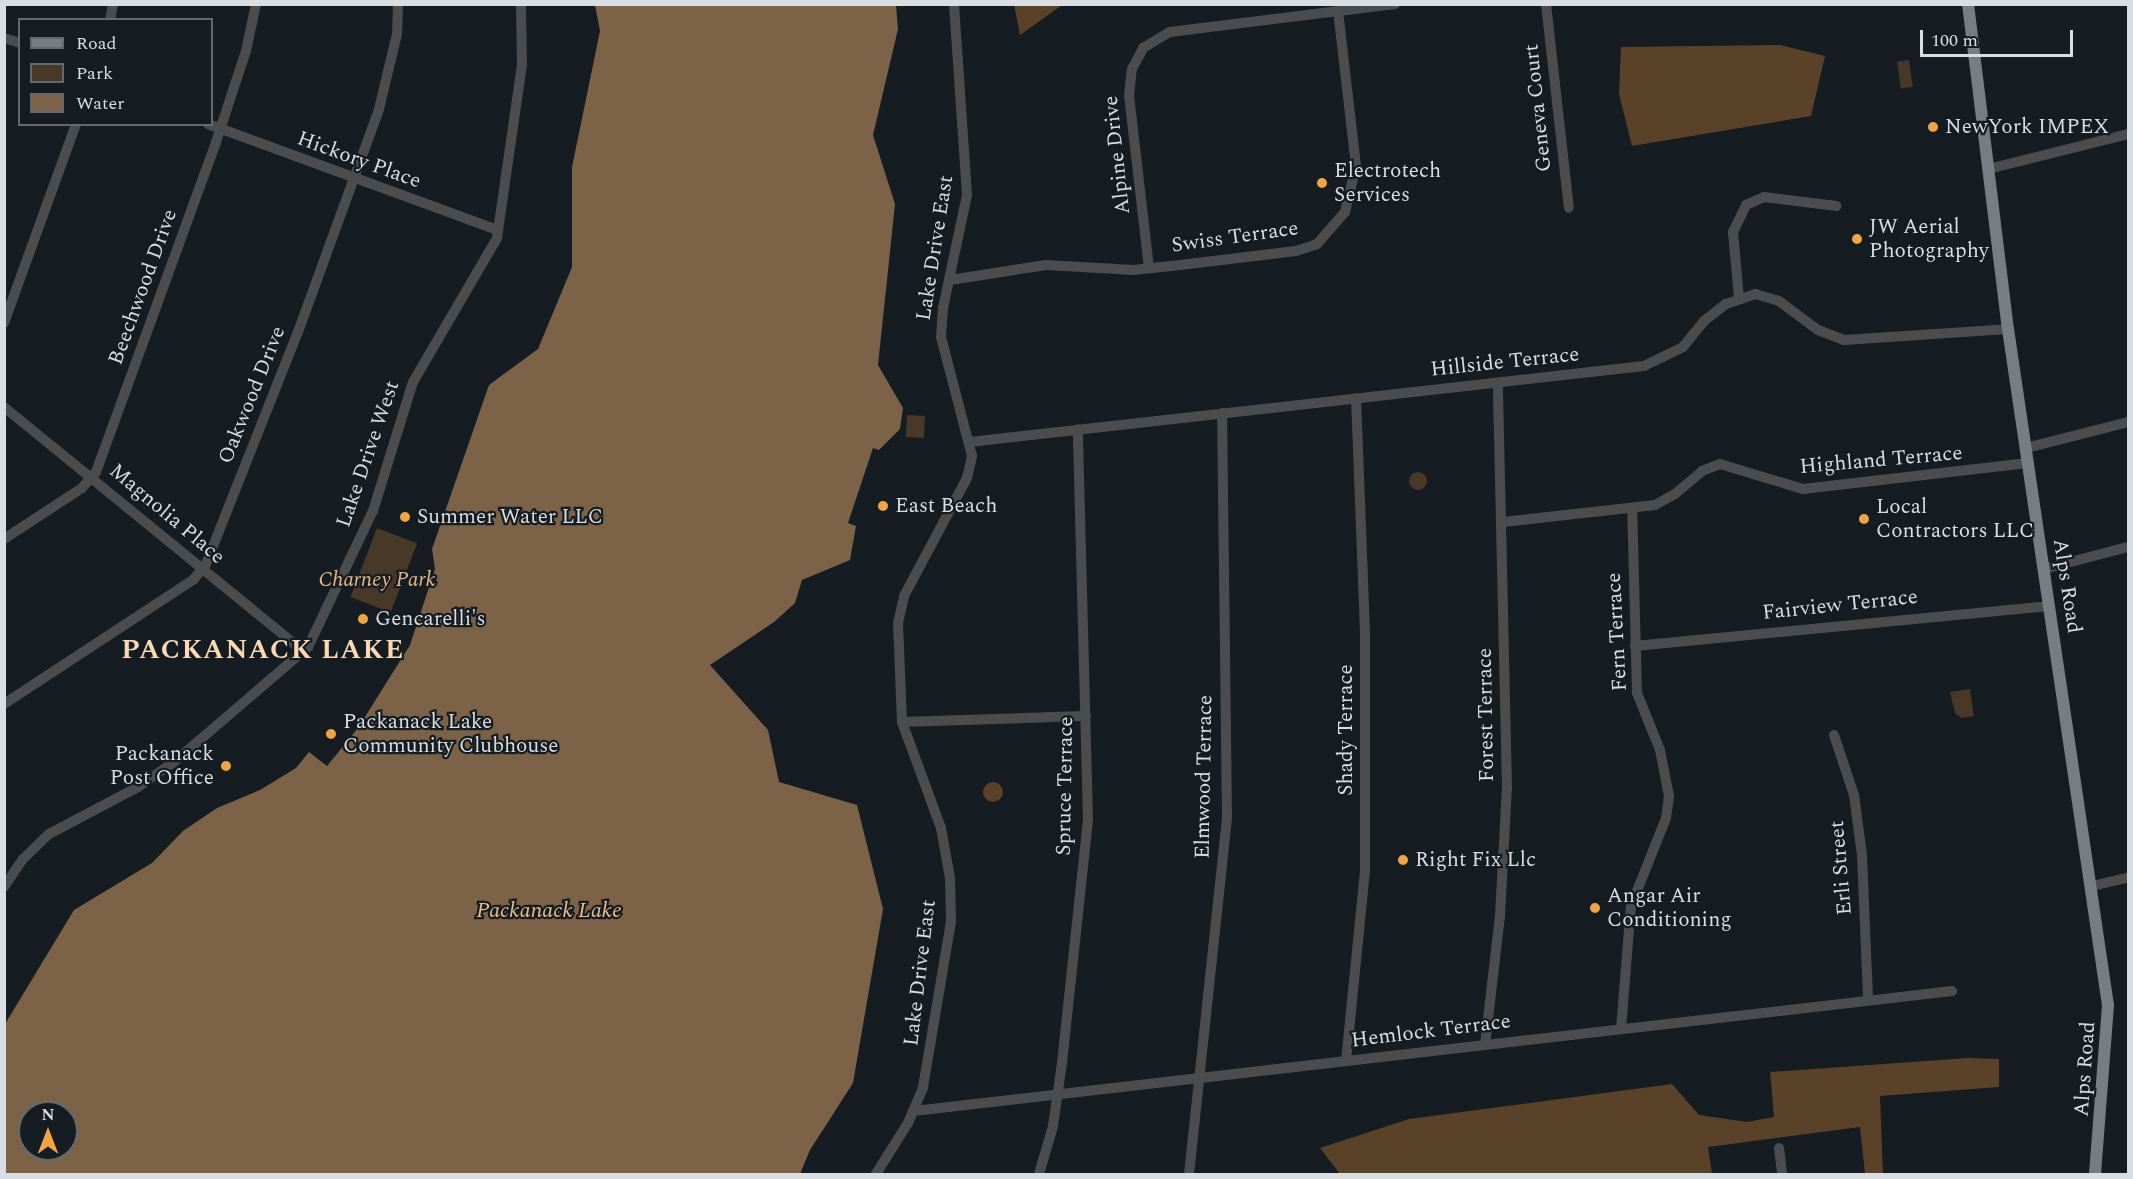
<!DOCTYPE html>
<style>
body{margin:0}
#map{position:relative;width:2133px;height:1179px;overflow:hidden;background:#151d22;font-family:Spectral,serif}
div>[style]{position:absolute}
.green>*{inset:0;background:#483827;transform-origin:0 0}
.round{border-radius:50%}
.forest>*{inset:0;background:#594228}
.water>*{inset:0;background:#7c6348}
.minor>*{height:10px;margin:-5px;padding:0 5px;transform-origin:5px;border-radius:5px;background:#494d50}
.major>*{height:12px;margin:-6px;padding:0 6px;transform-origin:6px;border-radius:6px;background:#767e84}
.dots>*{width:16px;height:16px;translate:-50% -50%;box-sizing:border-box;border:3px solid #151d22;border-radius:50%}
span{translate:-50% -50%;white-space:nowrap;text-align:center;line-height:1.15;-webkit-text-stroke:4.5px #151d22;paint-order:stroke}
.street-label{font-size:21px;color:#d8dee1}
.poi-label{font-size:21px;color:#d8dee1}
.left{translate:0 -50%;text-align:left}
.right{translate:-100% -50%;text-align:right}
.park-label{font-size:21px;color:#e3b787;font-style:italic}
.water-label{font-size:22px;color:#eabd8e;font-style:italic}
.district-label{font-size:27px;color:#fad8b4;font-weight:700;letter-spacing:1.5px}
.frame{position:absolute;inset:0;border:6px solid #d8dee1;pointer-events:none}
.legend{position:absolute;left:18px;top:18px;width:195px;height:108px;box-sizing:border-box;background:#151d22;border:2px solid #636a6e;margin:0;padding:8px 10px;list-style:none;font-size:18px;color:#d8dee1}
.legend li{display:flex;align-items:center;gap:12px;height:30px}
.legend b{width:30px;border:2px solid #636a6e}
.north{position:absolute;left:18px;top:1101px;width:60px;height:60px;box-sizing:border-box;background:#151d22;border:2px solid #636a6e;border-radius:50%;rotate:0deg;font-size:16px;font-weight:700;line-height:24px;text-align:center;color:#d8dee1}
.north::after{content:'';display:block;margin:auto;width:21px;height:27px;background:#f3a442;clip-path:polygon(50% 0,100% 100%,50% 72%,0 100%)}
.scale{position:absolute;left:1920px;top:30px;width:153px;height:27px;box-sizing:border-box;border:3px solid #d8dee1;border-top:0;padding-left:8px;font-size:18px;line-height:21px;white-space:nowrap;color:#d8dee1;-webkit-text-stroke:4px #151d22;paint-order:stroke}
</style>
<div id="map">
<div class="green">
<i style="left:1909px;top:60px;width:27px;height:12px;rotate:82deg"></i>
<i style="left:907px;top:415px;width:18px;height:22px;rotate:3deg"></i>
<i class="round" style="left:1409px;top:472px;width:18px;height:18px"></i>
<i style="left:377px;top:528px;width:43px;height:74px;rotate:21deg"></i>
<i style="clip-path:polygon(1970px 689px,1974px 716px,1961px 718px,1955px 713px,1950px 692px)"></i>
</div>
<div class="forest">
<i style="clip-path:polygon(1014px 4px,1062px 4px,1062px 5px,1020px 35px)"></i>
<i style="clip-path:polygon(1780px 45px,1825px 56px,1811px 116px,1632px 146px,1619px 94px,1621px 47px)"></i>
<i class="round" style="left:983px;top:782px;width:20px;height:20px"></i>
<i style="clip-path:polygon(1968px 1058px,1999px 1059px,1999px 1087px,1880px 1096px,1883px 1174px,1865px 1174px,1860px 1127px,1708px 1147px,1712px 1174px,1340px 1174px,1320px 1148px,1409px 1119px,1672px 1084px,1699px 1115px,1747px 1122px,1774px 1117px,1770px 1072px)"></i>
</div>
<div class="water">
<i style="clip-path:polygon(evenodd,595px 5px,896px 5px,898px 29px,873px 135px,895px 204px,878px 365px,903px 408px,900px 429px,879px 450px,873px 448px,848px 523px,856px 526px,850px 560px,802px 580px,795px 603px,774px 622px,710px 665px,768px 730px,779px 782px,857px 805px,883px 909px,853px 1083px,810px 1150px,800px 1174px,5px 1174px,5px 1024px,74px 910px,152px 863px,183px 831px,217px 808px,260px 790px,296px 768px,309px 752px,327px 766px,358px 728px,410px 645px,435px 569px,432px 549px,489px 385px,538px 349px,572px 267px,572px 167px,600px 31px,595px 5px,30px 1113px,66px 1113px,66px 1149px,30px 1149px,30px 1113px)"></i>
</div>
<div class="minor">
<i style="left:1546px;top:4px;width:205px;rotate:83.6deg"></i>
<i style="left:110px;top:20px;width:16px;rotate:-79deg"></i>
<i style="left:4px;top:38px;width:17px;rotate:17deg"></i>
<i style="left:208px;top:124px;width:309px;rotate:20.1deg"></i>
<i style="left:1988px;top:169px;width:144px;rotate:-14deg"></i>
<i style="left:1149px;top:268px;width:173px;rotate:-96.6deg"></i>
<i style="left:1129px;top:96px;width:27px;rotate:-84deg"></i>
<i style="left:1132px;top:69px;width:24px;rotate:-62deg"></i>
<i style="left:1143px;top:48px;width:31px;rotate:-31deg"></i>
<i style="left:1170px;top:32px;width:227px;rotate:-7.1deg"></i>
<i style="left:950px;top:280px;width:97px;rotate:-8.9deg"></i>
<i style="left:1046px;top:265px;width:88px;rotate:3.3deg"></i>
<i style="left:1134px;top:270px;width:46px;rotate:-6.2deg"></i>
<i style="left:1180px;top:265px;width:117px;rotate:-6.9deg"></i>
<i style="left:1296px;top:251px;width:22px;rotate:-18deg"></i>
<i style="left:1317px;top:244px;width:43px;rotate:-48.8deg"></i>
<i style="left:1345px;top:212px;width:47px;rotate:-76.6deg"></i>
<i style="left:1356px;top:166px;width:156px;rotate:-96.6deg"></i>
<i style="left:1739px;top:298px;width:66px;rotate:-95.2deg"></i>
<i style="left:1733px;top:232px;width:30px;rotate:-64deg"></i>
<i style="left:1746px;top:205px;width:20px;rotate:-24deg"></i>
<i style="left:1764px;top:197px;width:73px;rotate:7.1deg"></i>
<i style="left:4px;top:323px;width:212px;rotate:-70.1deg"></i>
<i style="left:4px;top:407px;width:387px;rotate:39.2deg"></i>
<i style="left:970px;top:442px;width:678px;rotate:-6.43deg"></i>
<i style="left:1644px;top:366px;width:43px;rotate:-26deg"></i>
<i style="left:1683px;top:347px;width:33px;rotate:-51deg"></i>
<i style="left:1704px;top:321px;width:28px;rotate:-38deg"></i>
<i style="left:1726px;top:304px;width:31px;rotate:-19deg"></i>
<i style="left:1755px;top:294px;width:25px;rotate:16deg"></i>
<i style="left:1779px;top:301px;width:49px;rotate:36.6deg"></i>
<i style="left:1818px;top:330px;width:28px;rotate:21deg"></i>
<i style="left:1844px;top:340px;width:164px;rotate:-3.8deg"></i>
<i style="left:2026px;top:448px;width:105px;rotate:-14.3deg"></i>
<i style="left:1503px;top:522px;width:153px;rotate:-6.4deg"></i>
<i style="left:1655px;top:505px;width:23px;rotate:-29deg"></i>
<i style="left:1675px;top:494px;width:35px;rotate:-40deg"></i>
<i style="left:1702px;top:471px;width:19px;rotate:-21deg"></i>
<i style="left:1720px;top:464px;width:87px;rotate:16.8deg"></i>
<i style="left:1803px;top:489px;width:226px;rotate:-6.6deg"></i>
<i style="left:4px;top:539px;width:93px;rotate:-33.2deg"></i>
<i style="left:82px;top:488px;width:21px;rotate:-49deg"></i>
<i style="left:96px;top:472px;width:351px;rotate:-70deg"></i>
<i style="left:216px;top:142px;width:96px;rotate:-71.8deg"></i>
<i style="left:246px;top:51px;width:48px;rotate:-78deg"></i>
<i style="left:2044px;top:569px;width:87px;rotate:-14.7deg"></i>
<i style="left:1635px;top:646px;width:417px;rotate:-5.5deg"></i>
<i style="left:4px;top:704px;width:227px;rotate:-33.3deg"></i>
<i style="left:194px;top:579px;width:19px;rotate:-51deg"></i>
<i style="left:206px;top:564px;width:250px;rotate:-68.4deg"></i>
<i style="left:298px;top:332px;width:237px;rotate:-70deg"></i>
<i style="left:379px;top:109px;width:77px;rotate:-76.5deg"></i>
<i style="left:397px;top:34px;width:30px;rotate:-88deg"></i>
<i style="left:902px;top:722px;width:184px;rotate:-1.9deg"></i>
<i style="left:1834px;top:735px;width:63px;rotate:71.6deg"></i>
<i style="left:1854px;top:795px;width:61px;rotate:82.4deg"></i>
<i style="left:1862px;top:855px;width:145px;rotate:87.6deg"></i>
<i style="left:2092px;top:886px;width:37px;rotate:-13deg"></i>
<i style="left:4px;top:887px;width:34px;rotate:-56deg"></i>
<i style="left:23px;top:859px;width:36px;rotate:-44deg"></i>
<i style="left:49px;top:834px;width:101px;rotate:-27.8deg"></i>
<i style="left:138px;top:787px;width:44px;rotate:-34.8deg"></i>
<i style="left:174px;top:762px;width:177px;rotate:-40.6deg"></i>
<i style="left:308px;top:647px;width:151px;rotate:-64.5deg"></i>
<i style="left:373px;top:511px;width:135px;rotate:-72.8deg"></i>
<i style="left:413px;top:382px;width:167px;rotate:-59.7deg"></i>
<i style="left:497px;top:238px;width:176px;rotate:-81.8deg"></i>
<i style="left:522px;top:64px;width:60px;rotate:-91deg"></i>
<i style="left:1621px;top:1029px;width:123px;rotate:-85.4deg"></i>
<i style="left:1631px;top:906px;width:95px;rotate:-68.3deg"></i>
<i style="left:1666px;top:818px;width:22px;rotate:-82deg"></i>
<i style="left:1669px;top:796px;width:47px;rotate:-101.1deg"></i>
<i style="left:1660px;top:750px;width:61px;rotate:-112deg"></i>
<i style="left:1637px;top:693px;width:185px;rotate:-91.5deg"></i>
<i style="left:1485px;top:1045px;width:130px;rotate:-83.4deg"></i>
<i style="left:1500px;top:916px;width:128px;rotate:-86.9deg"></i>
<i style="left:1507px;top:788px;width:405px;rotate:-91.3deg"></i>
<i style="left:1346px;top:1061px;width:190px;rotate:-84.3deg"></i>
<i style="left:1365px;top:872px;width:240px;rotate:-90deg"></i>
<i style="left:1365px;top:632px;width:234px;rotate:-92.2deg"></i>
<i style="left:914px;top:1111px;width:1045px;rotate:-6.59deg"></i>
<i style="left:1779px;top:1148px;width:26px;rotate:83deg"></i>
<i style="left:876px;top:1174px;width:60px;rotate:-57.9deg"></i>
<i style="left:908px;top:1123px;width:39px;rotate:-67deg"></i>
<i style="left:923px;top:1087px;width:168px;rotate:-80.4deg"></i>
<i style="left:951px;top:921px;width:43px;rotate:-91.3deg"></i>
<i style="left:950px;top:878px;width:51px;rotate:-100.2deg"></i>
<i style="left:941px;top:828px;width:113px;rotate:-110.2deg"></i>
<i style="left:902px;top:722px;width:99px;rotate:-92.3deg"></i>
<i style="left:898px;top:623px;width:28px;rotate:-77deg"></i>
<i style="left:904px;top:596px;width:134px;rotate:-61.9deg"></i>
<i style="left:967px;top:478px;width:23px;rotate:-77deg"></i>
<i style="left:972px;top:456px;width:123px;rotate:-104.6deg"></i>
<i style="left:941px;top:337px;width:29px;rotate:-86deg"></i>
<i style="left:943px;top:308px;width:116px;rotate:-78deg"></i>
<i style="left:967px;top:195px;width:191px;rotate:-93.9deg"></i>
<i style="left:1039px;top:1174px;width:50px;rotate:-73.7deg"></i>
<i style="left:1053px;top:1126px;width:64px;rotate:-81.9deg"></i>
<i style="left:1062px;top:1063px;width:244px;rotate:-83.9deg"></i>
<i style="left:1088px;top:820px;width:391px;rotate:-91.5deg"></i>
<i style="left:1189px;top:1174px;width:359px;rotate:-83.9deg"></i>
<i style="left:1227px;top:817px;width:404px;rotate:-90.7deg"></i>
</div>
<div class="major">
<i style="left:1968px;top:4px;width:327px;rotate:83deg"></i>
<i style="left:2008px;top:329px;width:683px;rotate:81.59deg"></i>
<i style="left:2108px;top:1005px;width:169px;rotate:94.4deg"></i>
</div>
<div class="dots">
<i style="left:1933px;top:127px;background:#f3a442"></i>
<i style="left:1322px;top:183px;background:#f3a442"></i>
<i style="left:1857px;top:239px;background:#f3a442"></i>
<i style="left:883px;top:506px;background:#f3a442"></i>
<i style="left:405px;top:517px;background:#f3a442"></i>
<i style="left:1864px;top:519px;background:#f3a442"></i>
<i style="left:363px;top:619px;background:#f3a442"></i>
<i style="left:331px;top:734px;background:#f3a442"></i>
<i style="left:226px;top:766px;background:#f3a442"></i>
<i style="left:1403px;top:860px;background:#f3a442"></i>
<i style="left:1595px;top:908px;background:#f3a442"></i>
</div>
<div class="street-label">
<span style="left:1538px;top:108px;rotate:-96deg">Geneva Court</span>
<span style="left:1117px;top:155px;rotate:-96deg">Alpine Drive</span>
<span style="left:359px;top:160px;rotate:20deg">Hickory Place</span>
<span style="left:1235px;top:237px;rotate:-8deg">Swiss Terrace</span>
<span style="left:935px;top:248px;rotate:-81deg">Lake Drive East</span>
<span style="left:143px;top:287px;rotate:-70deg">Beechwood Drive</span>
<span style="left:1505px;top:362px;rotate:-6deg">Hillside Terrace</span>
<span style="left:252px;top:395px;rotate:-68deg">Oakwood Drive</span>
<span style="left:368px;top:454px;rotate:-71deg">Lake Drive West</span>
<span style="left:1881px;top:460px;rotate:-5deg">Highland Terrace</span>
<span style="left:167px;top:514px;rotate:40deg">Magnolia Place</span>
<span style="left:2067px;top:586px;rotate:81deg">Alps Road</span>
<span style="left:1840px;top:605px;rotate:-6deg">Fairview Terrace</span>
<span style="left:1617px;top:632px;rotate:-93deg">Fern Terrace</span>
<span style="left:1486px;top:715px;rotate:-91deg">Forest Terrace</span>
<span style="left:1346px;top:730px;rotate:-90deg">Shady Terrace</span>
<span style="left:1204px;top:777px;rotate:-89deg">Elmwood Terrace</span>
<span style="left:1065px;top:786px;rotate:-89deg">Spruce Terrace</span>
<span style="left:1841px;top:868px;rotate:-95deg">Erli Street</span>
<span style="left:920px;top:973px;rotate:-83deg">Lake Drive East</span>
<span style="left:1431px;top:1031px;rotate:-7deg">Hemlock Terrace</span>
<span style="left:2085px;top:1069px;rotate:-86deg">Alps Road</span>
</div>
<div class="poi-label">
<span class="left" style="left:1945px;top:127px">NewYork IMPEX</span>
<span class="left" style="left:1334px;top:183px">Electrotech<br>Services</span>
<span class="left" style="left:1869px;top:239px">JW Aerial<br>Photography</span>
<span class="left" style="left:895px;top:506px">East Beach</span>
<span class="left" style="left:1876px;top:519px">Local<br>Contractors LLC</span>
<span class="left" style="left:417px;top:517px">Summer Water LLC</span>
<span class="left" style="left:375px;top:619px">Gencarelli's</span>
<span class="left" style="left:343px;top:734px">Packanack Lake<br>Community Clubhouse</span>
<span class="right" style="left:214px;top:766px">Packanack<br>Post Office</span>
<span class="left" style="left:1415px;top:860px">Right Fix Llc</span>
<span class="left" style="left:1607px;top:908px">Angar Air<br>Conditioning</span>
</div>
<div class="park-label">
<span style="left:377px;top:580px">Charney Park</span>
</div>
<div class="water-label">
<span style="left:549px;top:911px">Packanack Lake</span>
</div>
<div class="district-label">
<span style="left:263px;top:651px">PACKANACK LAKE</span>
</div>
<div class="frame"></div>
<ul class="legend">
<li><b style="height:8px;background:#767e84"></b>Road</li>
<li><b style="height:16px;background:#483827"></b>Park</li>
<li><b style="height:16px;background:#7c6348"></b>Water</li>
</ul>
<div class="north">N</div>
<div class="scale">100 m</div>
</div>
